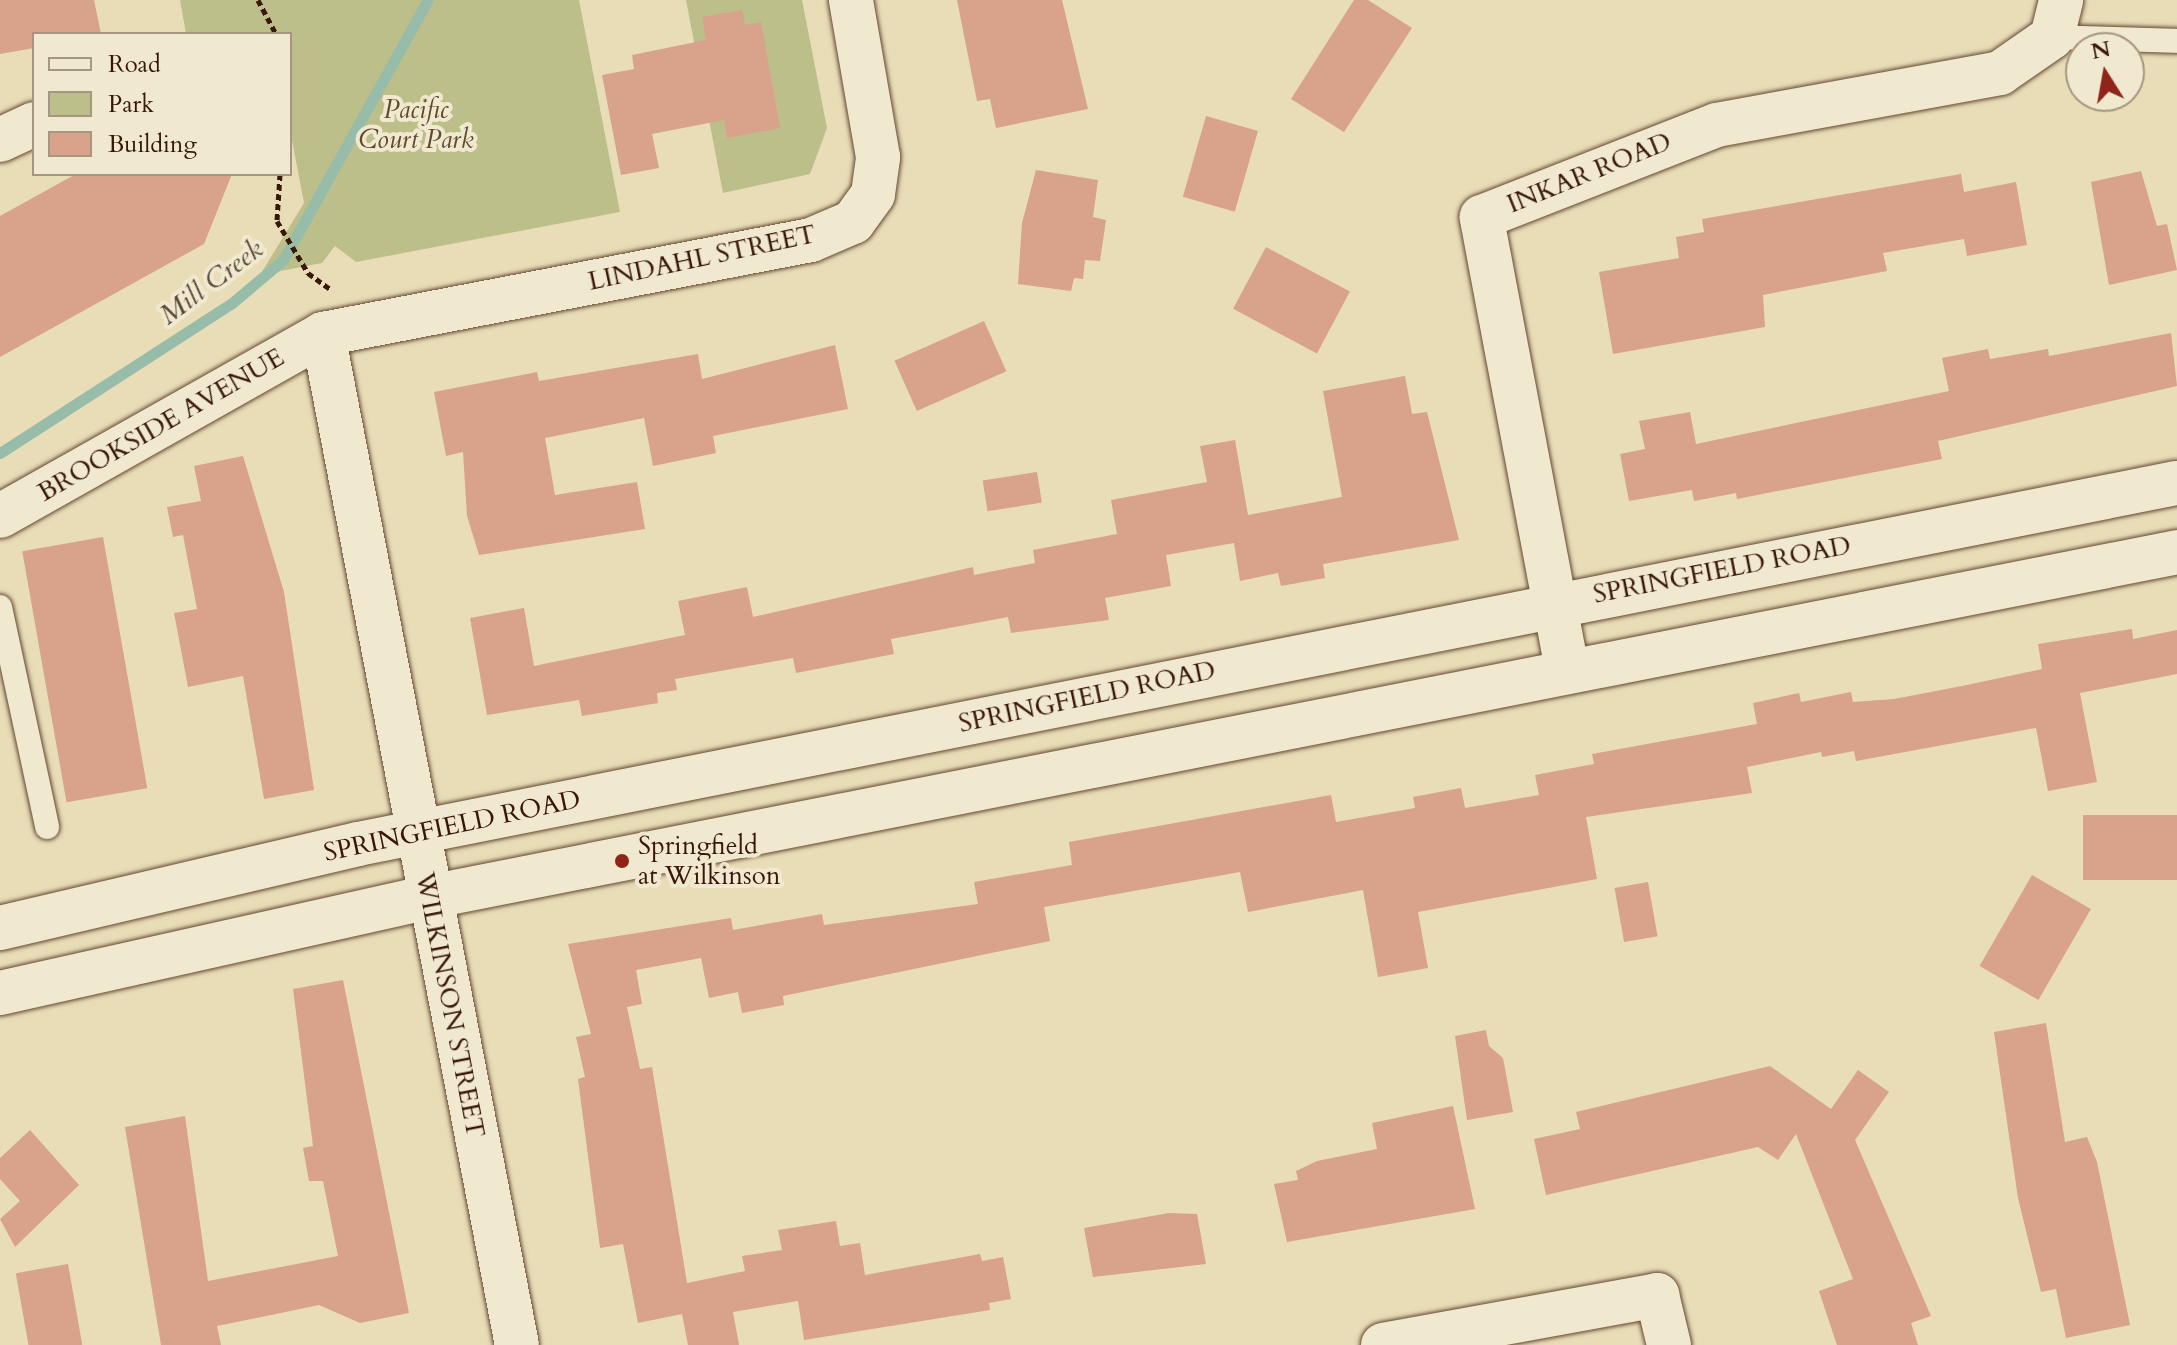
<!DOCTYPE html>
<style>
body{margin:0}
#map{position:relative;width:2177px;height:1345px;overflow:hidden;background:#e8ddb7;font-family:Cardo,serif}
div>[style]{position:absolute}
.green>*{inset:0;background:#bdbf8a}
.stream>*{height:11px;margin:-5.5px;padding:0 5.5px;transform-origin:5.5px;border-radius:5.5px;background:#98bcaa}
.building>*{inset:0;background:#d8a28b;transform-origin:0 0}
.path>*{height:5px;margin-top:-2.5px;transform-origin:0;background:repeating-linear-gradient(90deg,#381706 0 6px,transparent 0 10px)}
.roads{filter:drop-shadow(0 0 2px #644832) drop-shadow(0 0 2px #644832)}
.service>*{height:24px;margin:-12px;padding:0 12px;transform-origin:12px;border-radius:12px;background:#f0e9d0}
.minor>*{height:44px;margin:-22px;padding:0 22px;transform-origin:22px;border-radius:22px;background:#f0e9d0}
.secondary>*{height:44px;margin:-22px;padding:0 22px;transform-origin:22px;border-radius:22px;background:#f0e9d0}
.dots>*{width:22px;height:22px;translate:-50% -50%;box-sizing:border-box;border:4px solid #f0e9d0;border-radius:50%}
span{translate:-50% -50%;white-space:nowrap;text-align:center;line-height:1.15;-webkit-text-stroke:8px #f0e9d0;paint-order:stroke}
.park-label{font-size:26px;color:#60492e;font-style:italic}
.street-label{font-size:26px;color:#381706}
.poi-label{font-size:26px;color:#381706}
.left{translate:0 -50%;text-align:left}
.water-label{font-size:28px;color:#554937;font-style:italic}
.legend{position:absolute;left:32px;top:32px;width:260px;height:144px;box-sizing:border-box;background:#f0e9d0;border:2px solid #a6957f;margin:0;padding:10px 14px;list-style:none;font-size:24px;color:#381706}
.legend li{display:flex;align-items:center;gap:16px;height:40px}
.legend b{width:40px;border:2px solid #a6957f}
.north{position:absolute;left:2065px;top:32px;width:80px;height:80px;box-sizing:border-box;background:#f0e9d0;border:2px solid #a6957f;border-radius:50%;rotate:349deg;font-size:22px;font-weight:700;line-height:32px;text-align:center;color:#381706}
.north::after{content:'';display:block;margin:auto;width:28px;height:36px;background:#8f2418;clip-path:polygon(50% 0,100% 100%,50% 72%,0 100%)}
</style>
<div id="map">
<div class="green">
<i style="clip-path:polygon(180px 0,579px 0,620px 212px,356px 262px,335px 246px,322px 263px,260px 275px,304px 203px,290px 130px,290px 34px,186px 34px)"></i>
<i style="clip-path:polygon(686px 0,802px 0,827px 128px,810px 174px,723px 193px)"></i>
</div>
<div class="stream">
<i style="left:0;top:453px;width:276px;rotate:-32.9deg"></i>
<i style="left:232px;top:303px;width:67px;rotate:-40.1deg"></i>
<i style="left:283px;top:260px;width:298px;rotate:-60.9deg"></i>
</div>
<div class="building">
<i style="clip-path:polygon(0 0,94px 0,101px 34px,34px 34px,34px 48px,0 54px)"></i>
<i style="clip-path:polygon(957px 0,1062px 0,1088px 109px,996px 128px,990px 99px,977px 101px)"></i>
<i style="clip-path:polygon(1354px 0,1368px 0,1412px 28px,1344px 132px,1291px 99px)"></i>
<i style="clip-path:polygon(742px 10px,745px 25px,761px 22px,780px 128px,727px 138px,724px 120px,652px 134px,659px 168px,621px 175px,602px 75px,634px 69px,632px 55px,706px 40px,702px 17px)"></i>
<i style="left:1206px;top:116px;width:54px;height:84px;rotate:16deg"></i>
<i style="clip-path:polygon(1036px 170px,1098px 180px,1093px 217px,1106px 220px,1100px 261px,1085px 260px,1083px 279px,1074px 278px,1071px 291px,1018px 284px,1022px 223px)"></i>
<i style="clip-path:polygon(2141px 171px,2157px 226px,2167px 224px,2177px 270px,2109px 285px,2091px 182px)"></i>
<i style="clip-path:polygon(76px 174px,232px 174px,204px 244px,0 357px,0 216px)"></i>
<i style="clip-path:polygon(1961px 174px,1964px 192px,2016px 182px,2027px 245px,1967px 256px,1964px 239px,1883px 253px,1887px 271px,1763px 295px,1765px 327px,1613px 354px,1599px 272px,1679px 258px,1676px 237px,1704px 232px,1702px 219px)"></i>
<i style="left:1266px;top:247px;width:95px;height:70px;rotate:28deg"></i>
<i style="left:984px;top:321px;width:55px;height:98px;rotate:66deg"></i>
<i style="clip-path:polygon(2171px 333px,2177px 386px,1938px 441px,1942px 459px,1737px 499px,1736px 493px,1694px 501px,1692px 490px,1629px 501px,1620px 454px,1645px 449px,1639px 421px,1690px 412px,1696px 444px,1949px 391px,1942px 358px,1988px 349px,1990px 359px,2048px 349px,2049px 356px)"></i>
<i style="clip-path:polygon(835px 345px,848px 409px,713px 436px,716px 453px,653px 466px,644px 418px,545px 438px,555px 495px,637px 482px,645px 529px,479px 555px,467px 516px,463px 452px,446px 456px,434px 392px,537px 372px,539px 381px,698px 354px,702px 379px)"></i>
<i style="clip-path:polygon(1405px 376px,1412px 414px,1427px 412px,1459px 540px,1323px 564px,1325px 578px,1281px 586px,1278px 573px,1240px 581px,1234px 543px,1166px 555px,1171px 586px,1105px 598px,1109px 620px,1011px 633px,1008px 617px,891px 639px,894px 654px,796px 673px,793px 658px,675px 679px,677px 690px,657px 693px,658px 703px,582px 716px,579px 700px,487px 715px,470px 618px,524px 608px,534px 666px,685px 635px,678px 601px,747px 587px,753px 617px,973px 567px,974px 575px,1035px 563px,1033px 550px,1117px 534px,1111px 500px,1207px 482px,1200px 446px,1235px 440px,1248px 515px,1342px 497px,1323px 391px)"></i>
<i style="clip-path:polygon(243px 456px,284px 592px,314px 790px,264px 799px,243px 676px,188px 687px,174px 613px,197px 609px,183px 535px,173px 537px,167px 507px,201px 501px,194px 466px)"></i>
<i style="left:1037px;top:472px;width:31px;height:55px;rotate:81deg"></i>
<i style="left:103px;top:537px;width:255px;height:82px;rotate:80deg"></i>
<i style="clip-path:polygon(2132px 629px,2133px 639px,2177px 630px,2177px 674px,2080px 693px,2097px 782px,2048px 791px,2036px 728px,1856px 761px,1854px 751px,1822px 757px,1821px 752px,1747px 767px,1752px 793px,1586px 817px,1597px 879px,1418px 912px,1428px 968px,1378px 977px,1363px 890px,1248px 912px,1240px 872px,1044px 907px,1050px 941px,783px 996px,784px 1005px,742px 1013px,738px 992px,709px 998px,701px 958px,636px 970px,642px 1004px,627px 1007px,640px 1069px,652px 1067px,687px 1283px,745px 1271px,742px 1256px,782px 1250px,778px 1230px,836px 1221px,840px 1246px,860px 1243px,865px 1275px,980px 1254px,982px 1261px,1003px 1257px,1011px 1299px,989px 1303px,990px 1310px,804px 1340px,798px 1301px,733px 1312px,739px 1345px,688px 1345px,682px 1314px,638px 1323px,623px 1244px,600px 1248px,578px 1079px,585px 1077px,576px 1037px,591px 1034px,568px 944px,731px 918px,733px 930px,822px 914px,824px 925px,978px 904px,974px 882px,1072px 865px,1069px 842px,1331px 795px,1336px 822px,1415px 808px,1413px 797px,1461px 788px,1465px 808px,1539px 795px,1535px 775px,1594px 764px,1592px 754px,1757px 724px,1753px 703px,1799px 693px,1801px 702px,1851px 692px,1853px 702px,1894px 699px,1962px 686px,2042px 669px,2038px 644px)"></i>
<i style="left:2177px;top:815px;width:65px;height:94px;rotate:90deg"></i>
<i style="left:2032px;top:875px;width:68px;height:105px;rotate:30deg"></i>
<i style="left:1648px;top:882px;width:55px;height:34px;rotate:80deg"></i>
<i style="clip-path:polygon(343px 980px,409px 1313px,360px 1323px,319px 1305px,217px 1326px,221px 1345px,161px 1345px,125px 1127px,185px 1116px,208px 1281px,338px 1256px,323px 1181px,309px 1181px,303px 1148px,313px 1146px,293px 989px)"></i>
<i style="clip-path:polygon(2046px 1023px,2065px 1142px,2087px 1137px,2097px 1162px,2130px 1325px,2066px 1338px,2056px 1289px,2041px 1292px,2018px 1198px,1994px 1032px)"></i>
<i style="clip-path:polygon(1486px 1030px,1489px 1046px,1503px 1058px,1513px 1112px,1467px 1120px,1455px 1036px)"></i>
<i style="clip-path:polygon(1770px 1066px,1831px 1109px,1858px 1070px,1889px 1092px,1855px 1140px,1931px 1316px,1911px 1323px,1918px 1345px,1837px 1345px,1819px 1291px,1853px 1279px,1796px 1134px,1778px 1160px,1758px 1147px,1546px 1195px,1534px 1139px,1580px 1129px,1576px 1112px)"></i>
<i style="clip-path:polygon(1453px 1106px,1475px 1209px,1287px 1242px,1274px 1184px,1298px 1180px,1296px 1171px,1317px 1161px,1377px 1149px,1372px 1123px)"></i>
<i style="clip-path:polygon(30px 1130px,79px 1185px,15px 1247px,0 1219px,20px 1201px,0 1179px,0 1158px)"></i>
<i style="clip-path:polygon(1169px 1213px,1197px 1214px,1206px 1264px,1093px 1277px,1084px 1228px)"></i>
<i style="left:68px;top:1264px;width:82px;height:53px;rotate:80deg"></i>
</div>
<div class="path">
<i style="left:258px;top:0;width:38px;rotate:62deg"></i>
<i style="left:280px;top:174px;width:47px;rotate:93.7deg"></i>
<i style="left:277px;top:221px;width:61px;rotate:59.2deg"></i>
<i style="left:308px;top:273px;width:29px;rotate:36deg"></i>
</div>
<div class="roads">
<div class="service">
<i style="left:2052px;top:37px;width:125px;rotate:1.8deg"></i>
<i style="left:0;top:607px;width:225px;rotate:77.9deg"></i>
</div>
<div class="minor">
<i style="left:0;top:140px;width:38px;rotate:-25deg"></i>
<i style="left:323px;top:334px;width:1029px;rotate:79.14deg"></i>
<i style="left:0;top:516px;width:371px;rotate:-29.4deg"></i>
<i style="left:323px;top:334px;width:497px;rotate:-10.9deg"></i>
<i style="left:811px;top:240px;width:46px;rotate:-23.2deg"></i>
<i style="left:853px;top:222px;width:34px;rotate:-54deg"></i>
<i style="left:873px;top:194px;width:37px;rotate:-82deg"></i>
<i style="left:878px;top:157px;width:159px;rotate:-99.8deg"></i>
<i style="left:1567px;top:669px;width:460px;rotate:-100.7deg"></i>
<i style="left:1482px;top:217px;width:252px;rotate:-21.4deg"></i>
<i style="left:1717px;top:125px;width:288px;rotate:-10.4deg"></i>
<i style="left:2000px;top:73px;width:63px;rotate:-34.7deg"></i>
<i style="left:2052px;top:37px;width:38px;rotate:-76deg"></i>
<i style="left:1383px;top:1345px;width:279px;rotate:-10.3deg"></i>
<i style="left:1657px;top:1295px;width:51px;rotate:76.5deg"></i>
</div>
<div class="secondary">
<i style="left:0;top:928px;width:368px;rotate:-13.2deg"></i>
<i style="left:358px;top:844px;width:1854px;rotate:-11.23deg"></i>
<i style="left:0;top:993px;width:440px;rotate:-12.6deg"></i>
<i style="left:429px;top:897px;width:1782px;rotate:-11.16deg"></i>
</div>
</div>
<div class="dots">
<i style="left:622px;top:861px;background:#8f2418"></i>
</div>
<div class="park-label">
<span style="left:416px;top:125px">Pacific<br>Court Park</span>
</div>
<div class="street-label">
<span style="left:1589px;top:173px;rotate:-22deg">INKAR ROAD</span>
<span style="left:702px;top:258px;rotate:-12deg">LINDAHL STREET</span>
<span style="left:161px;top:425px;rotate:-30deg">BROOKSIDE AVENUE</span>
<span style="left:1722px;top:570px;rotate:-11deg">SPRINGFIELD ROAD</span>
<span style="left:1087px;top:697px;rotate:-12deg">SPRINGFIELD ROAD</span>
<span style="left:452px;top:826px;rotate:-12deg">SPRINGFIELD ROAD</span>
<span style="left:450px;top:1005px;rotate:79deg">WILKINSON STREET</span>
</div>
<div class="poi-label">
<span class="left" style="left:638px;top:861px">Springfield<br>at Wilkinson</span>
</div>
<div class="water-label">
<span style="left:211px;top:282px;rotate:-37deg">Mill Creek</span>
</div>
<ul class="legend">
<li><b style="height:10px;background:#f0e9d0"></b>Road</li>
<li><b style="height:22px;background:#bdbf8a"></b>Park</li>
<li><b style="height:22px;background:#d8a28b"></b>Building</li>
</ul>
<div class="north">N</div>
</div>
